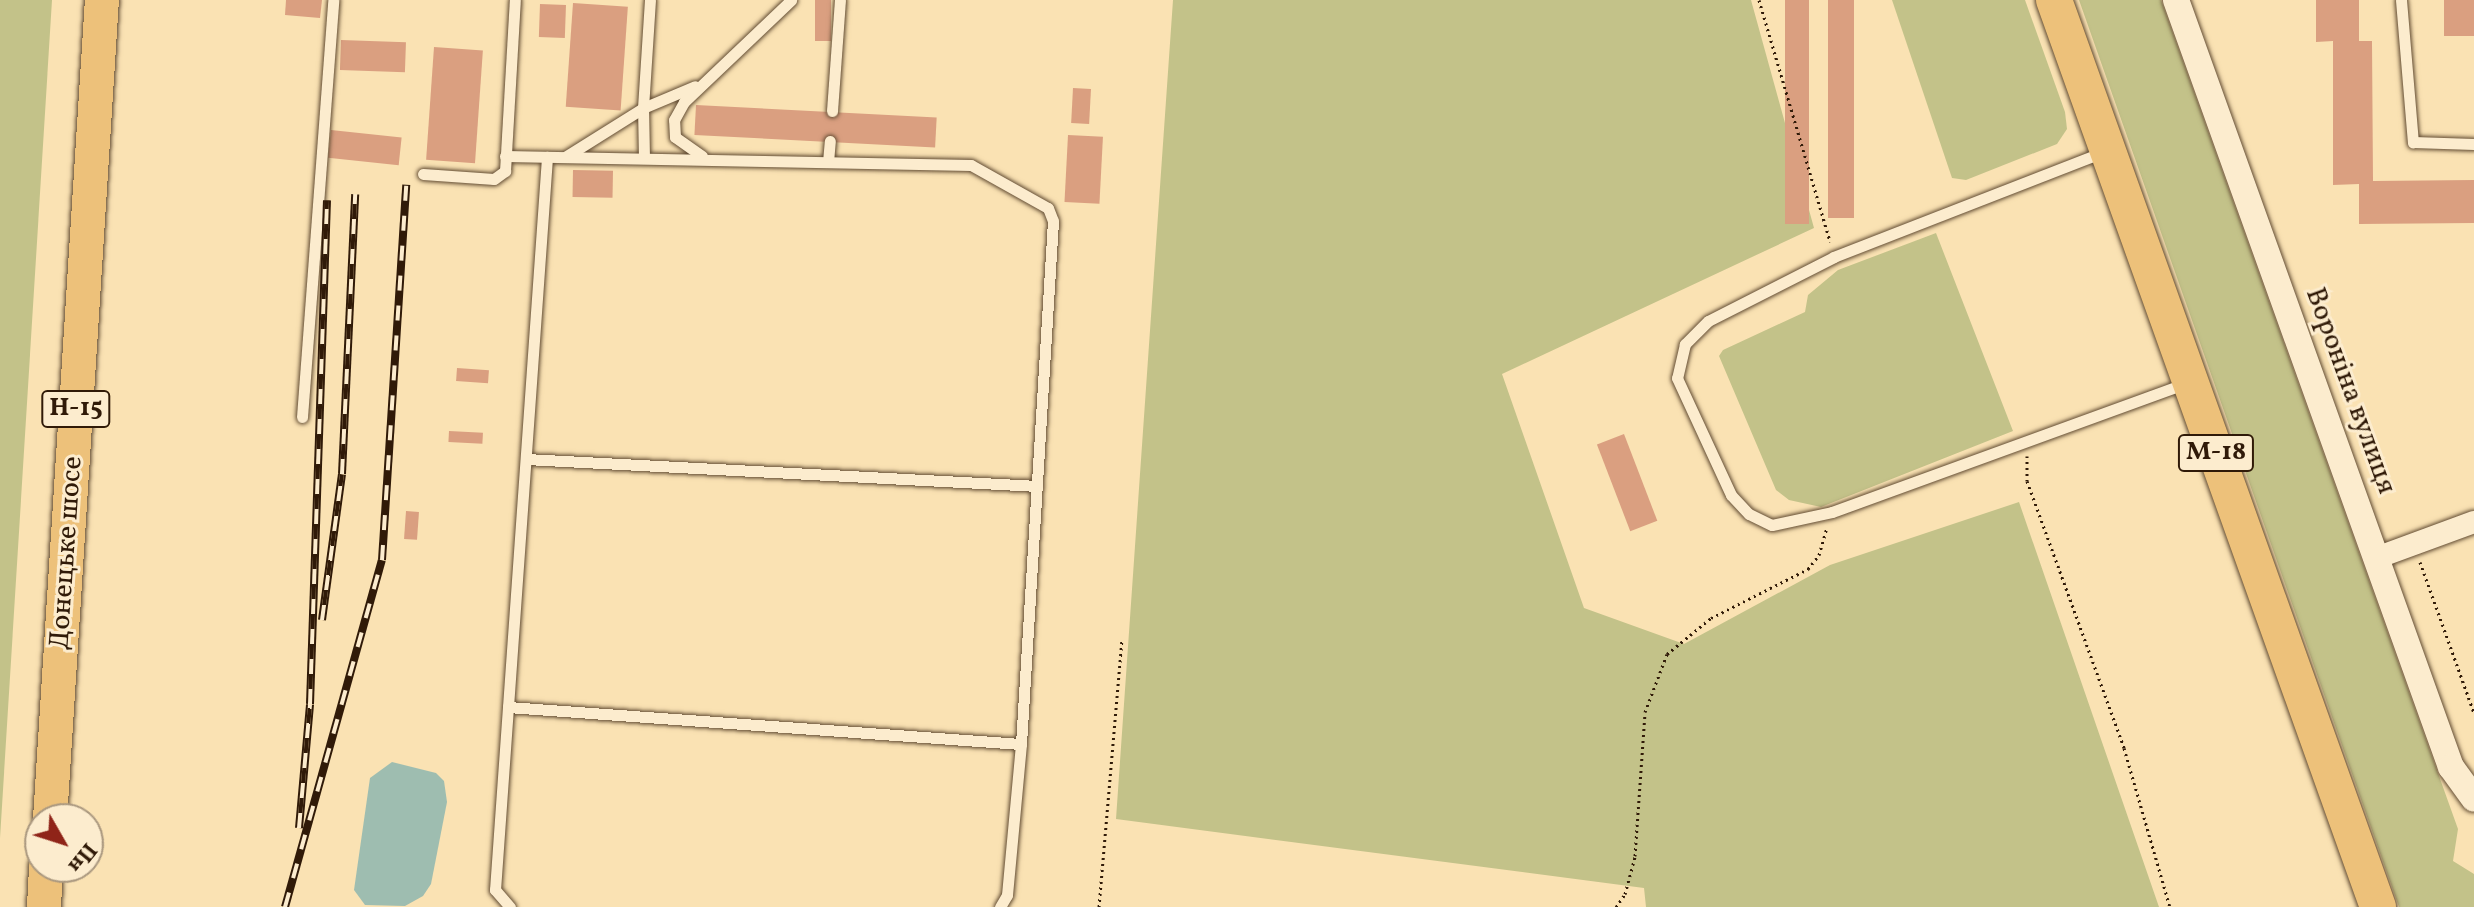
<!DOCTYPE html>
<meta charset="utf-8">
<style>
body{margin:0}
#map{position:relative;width:2474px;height:907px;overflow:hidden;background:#fae2b3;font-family:Vollkorn,serif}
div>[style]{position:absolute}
.green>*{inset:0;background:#c3c289}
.water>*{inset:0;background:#9ebdb0}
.building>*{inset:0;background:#da9f80;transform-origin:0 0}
.path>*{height:3px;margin-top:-1.5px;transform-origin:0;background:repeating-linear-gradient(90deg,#301a08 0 2px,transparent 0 6px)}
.roads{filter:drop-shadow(0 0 2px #624c33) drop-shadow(0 0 2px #624c33)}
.service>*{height:11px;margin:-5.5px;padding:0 5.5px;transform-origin:5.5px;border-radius:5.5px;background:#fcecce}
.minor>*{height:22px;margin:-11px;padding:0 11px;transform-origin:11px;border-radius:11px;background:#fcecce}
.tertiary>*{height:26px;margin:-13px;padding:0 13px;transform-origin:13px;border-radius:13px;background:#fcecce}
.primary>*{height:34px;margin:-17px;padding:0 17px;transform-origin:17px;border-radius:17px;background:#edc17a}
.trunk>*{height:36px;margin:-18px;padding:0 18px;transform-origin:18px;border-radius:18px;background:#edc17a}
.rail>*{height:8px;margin-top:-4px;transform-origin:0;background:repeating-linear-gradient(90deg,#fcecce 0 15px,#301a08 0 30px);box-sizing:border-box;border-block:2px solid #301a08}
span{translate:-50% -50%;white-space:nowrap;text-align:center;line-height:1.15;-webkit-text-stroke:6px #fcecce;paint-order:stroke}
.shield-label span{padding:2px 6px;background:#fcecce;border:2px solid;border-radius:6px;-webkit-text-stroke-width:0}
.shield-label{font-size:26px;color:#301a08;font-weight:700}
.street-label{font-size:28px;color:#301a08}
.north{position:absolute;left:24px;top:803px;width:80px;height:80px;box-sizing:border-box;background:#fcecce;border:2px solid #aa987f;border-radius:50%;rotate:129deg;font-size:22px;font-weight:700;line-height:32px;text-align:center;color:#301a08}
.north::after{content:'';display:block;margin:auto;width:28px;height:36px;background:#8f2418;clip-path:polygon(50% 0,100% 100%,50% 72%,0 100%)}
</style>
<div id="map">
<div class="green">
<i style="clip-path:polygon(0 0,52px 0,0 838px)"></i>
<i style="clip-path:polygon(1173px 0,1751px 0,1814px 228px,1502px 374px,1584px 608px,1684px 644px,1830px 565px,2019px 502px,2159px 907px,1646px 907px,1644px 888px,1116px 819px)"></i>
<i style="clip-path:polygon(1892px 0,2025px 0,2065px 112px,2067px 129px,2057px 144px,1966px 180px,1952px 178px)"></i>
<i style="clip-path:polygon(2079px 0,2161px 0,2458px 829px,2453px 861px,2474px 874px,2474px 907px,2399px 907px)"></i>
<i style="clip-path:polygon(1936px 233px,2013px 431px,1821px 507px,1789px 500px,1776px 490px,1719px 356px,1723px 350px,1805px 312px,1808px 295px,1838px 270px)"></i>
</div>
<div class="water">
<i style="clip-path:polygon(392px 762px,436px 773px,444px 781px,447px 802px,431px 884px,423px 896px,405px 906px,365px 905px,354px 890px,370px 778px)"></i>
</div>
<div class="building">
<i style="clip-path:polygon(286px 0,322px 0,320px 18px,285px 15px)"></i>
<i style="left:815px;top:0;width:16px;height:41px"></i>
<i style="left:1785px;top:0;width:24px;height:224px"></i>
<i style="left:1828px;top:0;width:26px;height:218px"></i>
<i style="clip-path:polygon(2316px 0,2359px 0,2359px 41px,2372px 41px,2373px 181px,2474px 180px,2474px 223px,2359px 224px,2359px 184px,2333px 185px,2333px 41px,2316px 42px)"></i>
<i style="left:2444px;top:0;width:30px;height:36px"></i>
<i style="left:573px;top:3px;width:55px;height:104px;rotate:4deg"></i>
<i style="left:540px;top:4px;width:26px;height:33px;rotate:2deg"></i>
<i style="left:341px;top:40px;width:65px;height:30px;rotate:2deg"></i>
<i style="left:434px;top:47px;width:49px;height:113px;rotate:4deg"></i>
<i style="left:1073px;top:88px;width:18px;height:35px;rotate:3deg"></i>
<i style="left:696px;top:105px;width:241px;height:30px;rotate:3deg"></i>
<i style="left:331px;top:130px;width:71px;height:28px;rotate:6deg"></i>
<i style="left:1068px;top:135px;width:35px;height:67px;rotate:3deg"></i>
<i style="left:573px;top:170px;width:40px;height:27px;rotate:1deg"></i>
<i style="left:457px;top:368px;width:32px;height:13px;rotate:4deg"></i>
<i style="left:449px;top:431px;width:34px;height:11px;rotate:3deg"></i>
<i style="left:1624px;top:434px;width:93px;height:29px;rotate:69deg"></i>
<i style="left:406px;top:511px;width:13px;height:28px;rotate:4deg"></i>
</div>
<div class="path">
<i style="left:1759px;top:0;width:252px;rotate:73.6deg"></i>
<i style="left:2027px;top:456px;width:25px;rotate:90deg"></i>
<i style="left:2027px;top:481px;width:284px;rotate:70deg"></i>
<i style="left:2124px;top:748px;width:166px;rotate:73.9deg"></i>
<i style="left:2420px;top:562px;width:160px;rotate:70.3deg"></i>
<i style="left:1099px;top:907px;width:267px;rotate:-85.1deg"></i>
<i style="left:1616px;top:907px;width:16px;rotate:-55deg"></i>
<i style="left:1625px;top:894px;width:39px;rotate:-75deg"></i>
<i style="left:1635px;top:856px;width:144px;rotate:-86deg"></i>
<i style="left:1645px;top:712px;width:62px;rotate:-69.2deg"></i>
<i style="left:1667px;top:654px;width:57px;rotate:-39.3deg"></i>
<i style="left:1711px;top:618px;width:109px;rotate:-26.8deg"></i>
<i style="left:1808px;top:569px;width:18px;rotate:-52deg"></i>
<i style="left:1819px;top:555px;width:29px;rotate:-74deg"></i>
</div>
<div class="roads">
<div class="service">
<i style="left:2401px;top:0;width:143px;rotate:85.2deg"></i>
<i style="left:2413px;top:142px;width:61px;rotate:1.9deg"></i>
<i style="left:832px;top:111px;width:111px;rotate:-85.9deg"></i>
<i style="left:2103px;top:152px;width:289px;rotate:158.7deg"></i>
<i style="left:1834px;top:257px;width:141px;rotate:153.1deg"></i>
<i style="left:1708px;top:321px;width:33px;rotate:135deg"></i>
<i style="left:1685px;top:344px;width:35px;rotate:103deg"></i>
<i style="left:1677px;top:378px;width:129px;rotate:65.2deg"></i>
<i style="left:1731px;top:495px;width:26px;rotate:47deg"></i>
<i style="left:1749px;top:514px;width:25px;rotate:26deg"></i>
<i style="left:1772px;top:525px;width:61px;rotate:-12.2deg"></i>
<i style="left:1832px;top:512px;width:375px;rotate:-20deg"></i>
<i style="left:505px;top:156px;width:466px;rotate:1.1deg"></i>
<i style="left:971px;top:165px;width:88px;rotate:29.2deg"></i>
<i style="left:1048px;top:208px;width:14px;rotate:69deg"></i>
<i style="left:1053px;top:221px;width:524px;rotate:93.5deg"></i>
<i style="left:1021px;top:744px;width:152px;rotate:95.3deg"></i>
<i style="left:1007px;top:895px;width:14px;rotate:120deg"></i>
<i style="left:702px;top:156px;width:33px;rotate:-145deg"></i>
<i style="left:675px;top:137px;width:17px;rotate:-93deg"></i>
<i style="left:674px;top:120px;width:21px;rotate:-61deg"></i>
<i style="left:684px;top:102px;width:148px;rotate:-43.6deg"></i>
<i style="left:565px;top:157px;width:92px;rotate:-32.1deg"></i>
<i style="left:643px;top:108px;width:108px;rotate:-86.3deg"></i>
<i style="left:644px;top:158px;width:50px;rotate:-91.1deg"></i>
<i style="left:643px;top:108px;width:56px;rotate:-22.9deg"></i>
<i style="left:828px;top:162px;width:21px;rotate:-85deg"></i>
<i style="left:423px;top:174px;width:71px;rotate:4deg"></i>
<i style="left:494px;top:179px;width:14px;rotate:-36deg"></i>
<i style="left:505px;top:171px;width:171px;rotate:-86.7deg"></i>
<i style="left:302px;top:417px;width:418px;rotate:-85.7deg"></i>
<i style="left:526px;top:459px;width:512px;rotate:3.02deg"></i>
<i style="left:508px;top:707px;width:514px;rotate:4.13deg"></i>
<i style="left:510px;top:907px;width:23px;rotate:-131deg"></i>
<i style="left:495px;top:890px;width:735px;rotate:-85.94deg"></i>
</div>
<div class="minor">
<i style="left:2376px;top:558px;width:104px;rotate:-20.2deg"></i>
</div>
<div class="tertiary">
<i style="left:2176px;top:0;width:815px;rotate:70.28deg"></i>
<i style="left:2451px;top:767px;width:39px;rotate:54deg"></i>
</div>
<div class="primary">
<i style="left:50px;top:819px;width:821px;rotate:-86.37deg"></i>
<i style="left:44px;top:907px;width:40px;rotate:-87.1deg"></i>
</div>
<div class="trunk">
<i style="left:2054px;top:0;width:963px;rotate:70.34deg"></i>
</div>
</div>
<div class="rail">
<i style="left:322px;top:620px;width:147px;rotate:-82.2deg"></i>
<i style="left:342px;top:474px;width:280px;rotate:-87.3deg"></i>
<i style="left:299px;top:828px;width:124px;rotate:-84.9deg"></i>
<i style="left:310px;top:704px;width:504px;rotate:-88.07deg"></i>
<i style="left:285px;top:907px;width:360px;rotate:-74.4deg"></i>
<i style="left:382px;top:560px;width:376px;rotate:-86.3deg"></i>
</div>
<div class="shield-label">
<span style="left:76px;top:409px">Н-15</span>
<span style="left:2216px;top:453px">М-18</span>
</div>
<div class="street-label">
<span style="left:2350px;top:391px;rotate:70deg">Вороніна вулиця</span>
<span style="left:67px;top:553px;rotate:-86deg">Донецьке шосе</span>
</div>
<div class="north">Пн</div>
</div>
